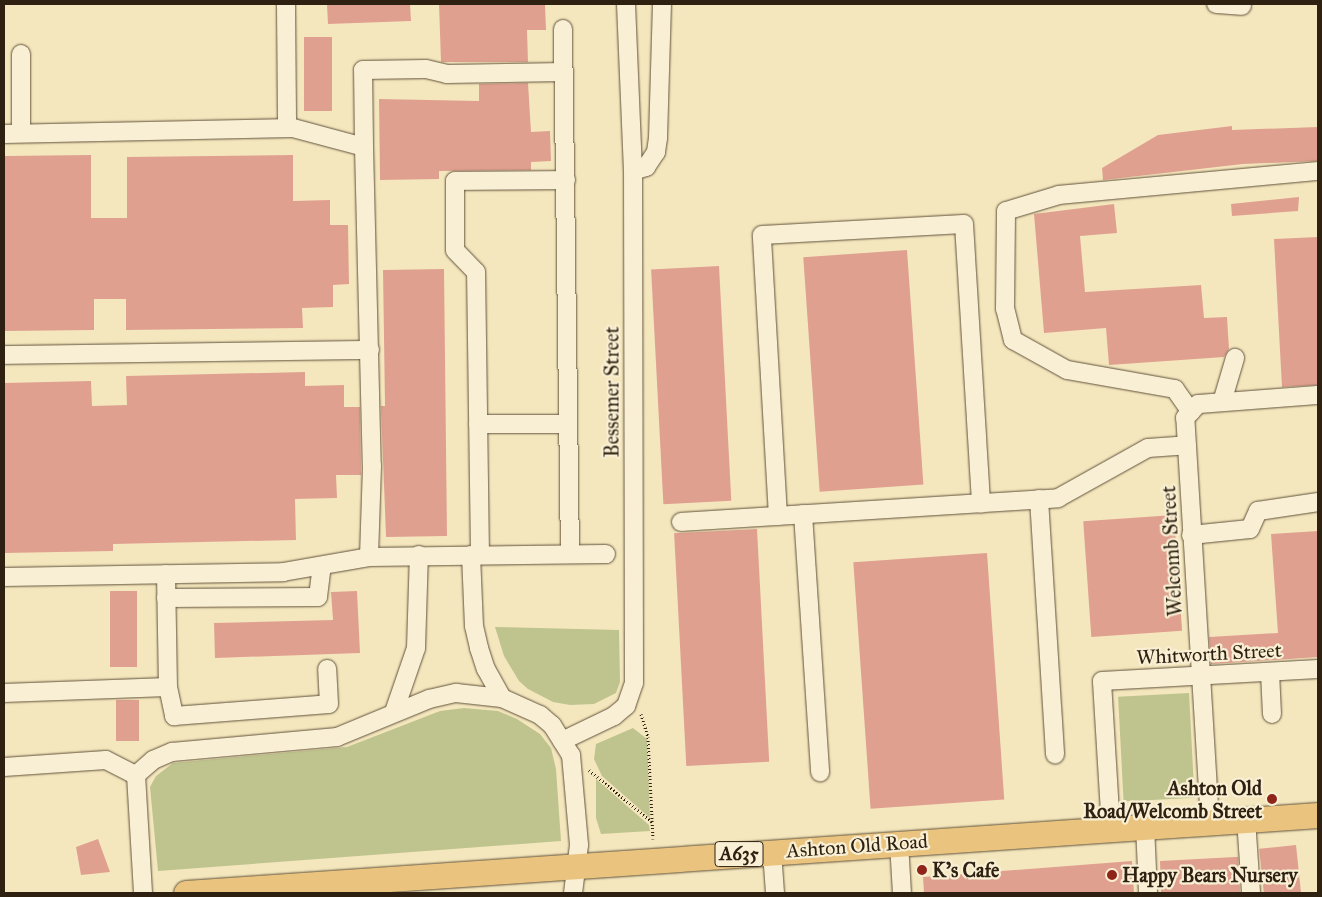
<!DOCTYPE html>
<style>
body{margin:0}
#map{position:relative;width:1322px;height:897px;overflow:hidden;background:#f5e7bd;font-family:"IM FELL Great Primer",serif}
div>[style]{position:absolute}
.green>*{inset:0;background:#bfc48f;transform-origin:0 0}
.building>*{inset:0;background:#e0a090;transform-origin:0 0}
.path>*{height:3px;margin-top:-1.5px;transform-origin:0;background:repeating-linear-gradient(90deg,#2e2111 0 1px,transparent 0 3.5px)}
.roads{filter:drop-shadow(0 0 1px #60523c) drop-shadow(0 0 1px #60523c)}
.minor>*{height:18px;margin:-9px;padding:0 9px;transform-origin:9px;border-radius:9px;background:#f8efd4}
.highway>*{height:25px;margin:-12.5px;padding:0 12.5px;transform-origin:12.5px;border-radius:12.5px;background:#eac47e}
.dots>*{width:14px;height:14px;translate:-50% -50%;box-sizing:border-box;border:2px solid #f8efd4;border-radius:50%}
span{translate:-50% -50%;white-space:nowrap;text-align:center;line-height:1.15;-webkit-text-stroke:4.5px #f8efd4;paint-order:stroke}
.shield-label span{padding:1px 4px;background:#f8efd4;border:1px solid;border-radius:4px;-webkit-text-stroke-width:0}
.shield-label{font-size:19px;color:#2e2111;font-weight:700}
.street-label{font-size:20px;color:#2e2111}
.poi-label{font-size:20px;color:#2e2111;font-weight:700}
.right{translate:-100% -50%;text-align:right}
.left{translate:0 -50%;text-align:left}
.frame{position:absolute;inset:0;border:5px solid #2e2111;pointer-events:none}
</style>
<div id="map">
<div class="green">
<i style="clip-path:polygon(495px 627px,619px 630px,620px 682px,616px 693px,594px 704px,570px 705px,553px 702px,528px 689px,519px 681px,504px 656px)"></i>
<i style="left:1189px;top:693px;width:105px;height:71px;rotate:87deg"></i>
<i style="clip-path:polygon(464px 708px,498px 711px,517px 719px,540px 734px,551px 748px,556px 769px,561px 841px,158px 871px,150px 787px,156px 776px,173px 763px,347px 747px,440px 711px)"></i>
<i style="clip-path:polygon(633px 728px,647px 739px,650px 818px,602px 776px,594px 759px,596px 744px)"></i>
<i style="clip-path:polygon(596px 779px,649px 825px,650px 831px,601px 834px,596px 818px)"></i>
</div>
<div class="building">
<i style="clip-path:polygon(327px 4px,410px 4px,411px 21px,328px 24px)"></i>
<i style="clip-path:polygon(439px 4px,545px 4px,546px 30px,527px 30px,528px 62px,441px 62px)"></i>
<i style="left:304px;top:37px;width:28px;height:74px"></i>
<i style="clip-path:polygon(528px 83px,531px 132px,550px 131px,551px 161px,531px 162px,531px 170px,439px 171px,439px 179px,380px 180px,379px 99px,479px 101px,479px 84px)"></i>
<i style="clip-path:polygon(1232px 126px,1232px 130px,1318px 127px,1318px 161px,1243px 164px,1103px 180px,1102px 168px,1158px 135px)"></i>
<i style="clip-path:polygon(91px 155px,91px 218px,127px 218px,127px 157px,293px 155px,293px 201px,330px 200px,330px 225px,348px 225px,349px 284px,333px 285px,333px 307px,302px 308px,303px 328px,126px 330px,126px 299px,94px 299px,94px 330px,4px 331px,4px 156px)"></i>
<i style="clip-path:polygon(1299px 197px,1298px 211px,1232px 216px,1231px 204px)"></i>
<i style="clip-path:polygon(1114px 204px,1117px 233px,1080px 236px,1085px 292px,1201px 285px,1204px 318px,1227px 317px,1229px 349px,1224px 357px,1109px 365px,1106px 328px,1044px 333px,1034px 214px)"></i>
<i style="clip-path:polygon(1318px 237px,1318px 385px,1282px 387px,1274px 239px)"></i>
<i style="left:907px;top:250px;width:235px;height:104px;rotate:86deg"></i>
<i style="left:719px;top:266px;width:235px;height:68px;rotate:87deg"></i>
<i style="clip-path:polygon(444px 269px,447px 536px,386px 537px,381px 406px,385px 406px,383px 270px)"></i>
<i style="clip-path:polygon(305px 372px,305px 386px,344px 385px,344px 407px,360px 407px,361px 475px,336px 475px,337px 498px,295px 499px,296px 540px,113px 544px,113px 551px,4px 553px,4px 383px,91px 381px,92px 406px,127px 405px,126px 376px)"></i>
<i style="left:1174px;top:515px;width:116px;height:91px;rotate:86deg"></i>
<i style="left:757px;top:529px;width:233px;height:83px;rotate:87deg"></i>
<i style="clip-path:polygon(1318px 531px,1318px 657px,1211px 664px,1209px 637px,1278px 633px,1271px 534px)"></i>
<i style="left:987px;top:553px;width:247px;height:134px;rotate:86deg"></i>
<i style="left:110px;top:591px;width:27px;height:76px"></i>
<i style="clip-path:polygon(357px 591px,360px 653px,215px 658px,214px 623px,333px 620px,331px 592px)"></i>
<i style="left:116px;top:700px;width:23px;height:41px"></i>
<i style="clip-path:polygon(98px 839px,110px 872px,81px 875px,76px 847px)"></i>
<i style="left:1296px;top:845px;width:48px;height:37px;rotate:84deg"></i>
<i style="clip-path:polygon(1235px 857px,1238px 857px,1240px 893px,1161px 893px,1160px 861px)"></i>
<i style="clip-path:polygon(1132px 861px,1134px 893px,924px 893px,923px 877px)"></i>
</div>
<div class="path">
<i style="left:641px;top:714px;width:24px;rotate:73deg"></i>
<i style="left:648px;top:737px;width:102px;rotate:87.2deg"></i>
<i style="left:589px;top:770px;width:82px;rotate:39.5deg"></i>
</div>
<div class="roads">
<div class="minor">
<i style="left:286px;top:4px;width:124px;rotate:89.5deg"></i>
<i style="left:1216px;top:4px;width:26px;rotate:4deg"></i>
<i style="left:563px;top:29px;width:525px;rotate:89.24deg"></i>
<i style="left:21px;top:133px;width:79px;rotate:-90deg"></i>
<i style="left:4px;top:134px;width:289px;rotate:-1.2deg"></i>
<i style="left:293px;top:128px;width:73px;rotate:15deg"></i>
<i style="left:364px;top:147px;width:319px;rotate:88.6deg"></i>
<i style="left:372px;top:466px;width:91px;rotate:91.9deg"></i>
<i style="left:364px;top:147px;width:77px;rotate:-90.7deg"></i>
<i style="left:363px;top:70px;width:63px;rotate:-0.9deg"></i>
<i style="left:426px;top:69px;width:22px;rotate:13deg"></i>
<i style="left:447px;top:74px;width:117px;rotate:-1deg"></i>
<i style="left:633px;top:171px;width:14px;rotate:-17deg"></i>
<i style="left:646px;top:167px;width:18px;rotate:-56deg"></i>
<i style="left:656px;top:152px;width:14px;rotate:-82deg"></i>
<i style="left:658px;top:138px;width:134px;rotate:-88.3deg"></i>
<i style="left:4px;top:355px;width:366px;rotate:-0.8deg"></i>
<i style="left:1222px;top:402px;width:46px;rotate:-73.5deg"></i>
<i style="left:1191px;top:412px;width:28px;rotate:-125deg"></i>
<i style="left:1175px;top:389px;width:110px;rotate:-170deg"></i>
<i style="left:1067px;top:370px;width:62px;rotate:-150.9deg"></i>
<i style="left:1013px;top:340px;width:32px;rotate:-104deg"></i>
<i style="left:1005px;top:309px;width:98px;rotate:-89.4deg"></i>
<i style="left:1006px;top:211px;width:55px;rotate:-16.8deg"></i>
<i style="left:1059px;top:195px;width:260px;rotate:-5.3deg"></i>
<i style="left:478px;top:424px;width:90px"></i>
<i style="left:1039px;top:499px;width:256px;rotate:86.4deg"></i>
<i style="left:803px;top:514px;width:259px;rotate:86.2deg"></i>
<i style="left:778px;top:516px;width:281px;rotate:-93.3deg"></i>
<i style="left:762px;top:235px;width:202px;rotate:-3.1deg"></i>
<i style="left:964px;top:224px;width:280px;rotate:86.5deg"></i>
<i style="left:681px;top:522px;width:378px;rotate:-3.6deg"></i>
<i style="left:1058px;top:498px;width:103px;rotate:-29.1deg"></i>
<i style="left:1148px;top:448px;width:39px;rotate:-4deg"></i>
<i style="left:1191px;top:535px;width:59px;rotate:-5.8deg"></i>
<i style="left:1250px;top:529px;width:20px;rotate:-66deg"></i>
<i style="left:1258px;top:511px;width:61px;rotate:-8.5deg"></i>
<i style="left:471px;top:555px;width:71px;rotate:87.6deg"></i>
<i style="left:474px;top:626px;width:23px;rotate:77deg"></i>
<i style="left:479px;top:648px;width:22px;rotate:72deg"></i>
<i style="left:486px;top:669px;width:33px;rotate:61deg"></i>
<i style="left:480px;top:555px;width:283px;rotate:-90.8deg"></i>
<i style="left:476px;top:272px;width:30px;rotate:-134deg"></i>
<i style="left:455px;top:250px;width:69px;rotate:-90deg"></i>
<i style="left:455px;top:181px;width:111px;rotate:-0.5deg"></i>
<i style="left:166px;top:574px;width:113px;rotate:89deg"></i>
<i style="left:168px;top:687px;width:30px;rotate:78deg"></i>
<i style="left:174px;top:716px;width:155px;rotate:-4.4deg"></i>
<i style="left:329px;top:704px;width:35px;rotate:-93deg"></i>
<i style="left:4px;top:577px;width:279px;rotate:-1deg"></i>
<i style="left:283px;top:572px;width:87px;rotate:-9.9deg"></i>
<i style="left:369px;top:557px;width:237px;rotate:-0.7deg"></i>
<i style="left:166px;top:598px;width:152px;rotate:-0.4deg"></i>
<i style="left:318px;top:597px;width:31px;rotate:-83deg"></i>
<i style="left:1270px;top:672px;width:42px;rotate:87.3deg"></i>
<i style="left:4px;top:693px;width:164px;rotate:-2.1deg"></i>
<i style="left:394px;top:712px;width:68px;rotate:-71deg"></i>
<i style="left:416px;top:648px;width:93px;rotate:-88.2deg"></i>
<i style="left:562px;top:741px;width:58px;rotate:-25.7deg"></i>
<i style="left:614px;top:716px;width:16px;rotate:-40deg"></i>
<i style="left:626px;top:706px;width:24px;rotate:-71deg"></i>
<i style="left:634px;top:683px;width:512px;rotate:-90.11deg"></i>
<i style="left:633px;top:171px;width:167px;rotate:-92.4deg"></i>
<i style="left:4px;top:767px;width:102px;rotate:-3.9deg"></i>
<i style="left:106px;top:760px;width:34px;rotate:27deg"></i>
<i style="left:136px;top:775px;width:118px;rotate:86.6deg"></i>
<i style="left:136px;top:775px;width:23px;rotate:-41deg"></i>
<i style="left:153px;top:760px;width:21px;rotate:-23deg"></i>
<i style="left:172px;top:752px;width:166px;rotate:-5.2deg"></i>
<i style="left:337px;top:737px;width:100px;rotate:-22.4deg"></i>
<i style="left:429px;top:699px;width:28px;rotate:-13deg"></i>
<i style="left:456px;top:693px;width:46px;rotate:6.2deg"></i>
<i style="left:502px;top:698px;width:42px;rotate:24.1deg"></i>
<i style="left:540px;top:715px;width:16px;rotate:40deg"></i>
<i style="left:552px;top:725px;width:36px;rotate:58deg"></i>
<i style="left:571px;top:755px;width:90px;rotate:84.9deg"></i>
<i style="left:579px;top:845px;width:48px;rotate:97.1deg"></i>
<i style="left:1246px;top:819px;width:74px;rotate:86.1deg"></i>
<i style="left:1210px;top:822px;width:405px;rotate:-93.5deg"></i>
<i style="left:1185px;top:418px;width:19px;rotate:-47deg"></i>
<i style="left:1198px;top:404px;width:120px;rotate:-4.3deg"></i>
<i style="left:1145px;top:826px;width:67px;rotate:87.4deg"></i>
<i style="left:1111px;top:829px;width:148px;rotate:-93.5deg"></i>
<i style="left:1102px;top:681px;width:216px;rotate:-3.2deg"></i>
<i style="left:899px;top:843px;width:50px;rotate:86.6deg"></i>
<i style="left:772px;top:852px;width:41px;rotate:85.8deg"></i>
</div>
<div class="highway">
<i style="left:186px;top:893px;width:1135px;rotate:-3.94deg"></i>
</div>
</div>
<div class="dots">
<i style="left:1272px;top:799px;background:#8f2418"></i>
<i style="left:922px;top:870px;background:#8f2418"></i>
<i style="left:1112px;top:875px;background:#8f2418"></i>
</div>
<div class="shield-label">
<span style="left:739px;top:854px">A635</span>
</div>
<div class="street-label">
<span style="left:612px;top:392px;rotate:-90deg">Bessemer Street</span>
<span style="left:1172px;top:551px;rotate:-93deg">Welcomb Street</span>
<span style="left:1209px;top:654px;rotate:-3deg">Whitworth Street</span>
<span style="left:857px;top:846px;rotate:-4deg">Ashton Old Road</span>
</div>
<div class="poi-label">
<span class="right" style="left:1262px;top:800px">Ashton Old<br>Road/Welcomb Street</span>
<span class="left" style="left:932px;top:870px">K's Cafe</span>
<span class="left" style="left:1122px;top:875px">Happy Bears Nursery</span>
</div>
<div class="frame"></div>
</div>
